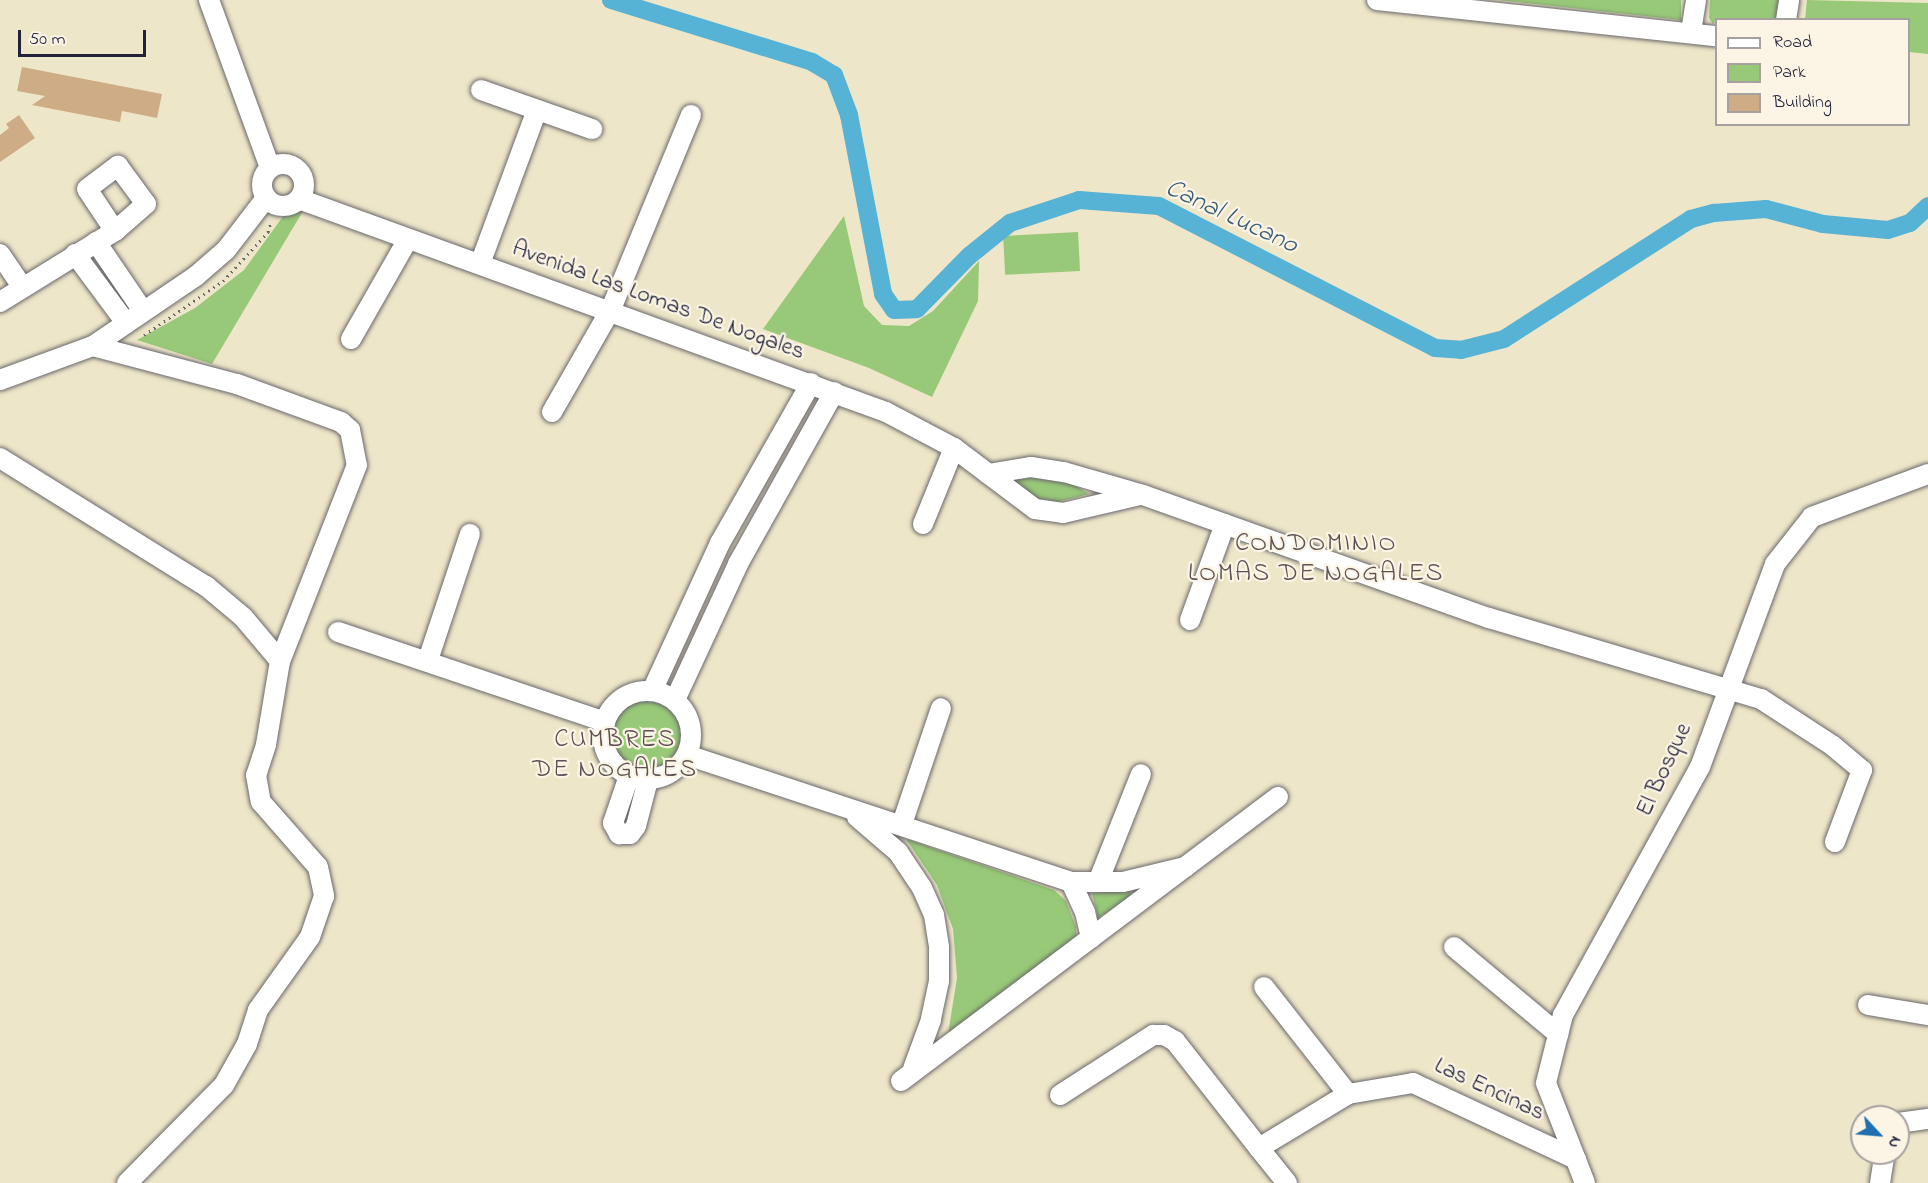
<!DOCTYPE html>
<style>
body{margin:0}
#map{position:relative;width:1928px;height:1183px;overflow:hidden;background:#eee6c8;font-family:"Indie Flower",sans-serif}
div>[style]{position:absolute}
.green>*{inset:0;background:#98c978;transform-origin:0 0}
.round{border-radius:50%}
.canal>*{height:18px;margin:-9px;padding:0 9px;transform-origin:9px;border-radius:9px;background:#56b3d5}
.building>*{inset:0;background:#ceac85}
.path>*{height:3px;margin-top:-1.5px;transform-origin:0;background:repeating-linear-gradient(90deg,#69676c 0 1.5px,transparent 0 6px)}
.roads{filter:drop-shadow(0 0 2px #69676c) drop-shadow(0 0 2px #69676c)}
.minor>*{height:20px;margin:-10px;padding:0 10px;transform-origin:10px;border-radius:10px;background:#fff}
.minor>.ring{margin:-10px;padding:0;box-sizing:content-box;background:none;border:20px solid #fff;border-radius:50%}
span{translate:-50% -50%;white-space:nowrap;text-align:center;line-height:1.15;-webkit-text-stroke:4.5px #fcf5e5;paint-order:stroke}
.street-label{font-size:24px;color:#22223b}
.water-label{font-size:26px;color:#375c79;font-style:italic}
.neighbourhood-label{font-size:26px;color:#5e5255;letter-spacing:1.5px}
.legend{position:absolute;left:1715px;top:18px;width:195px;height:108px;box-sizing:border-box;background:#fcf5e5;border:2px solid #a5a1a1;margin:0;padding:8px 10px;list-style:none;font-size:18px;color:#22223b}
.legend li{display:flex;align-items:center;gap:12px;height:30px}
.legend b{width:30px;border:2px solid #a5a1a1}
.north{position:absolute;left:1850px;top:1105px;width:60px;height:60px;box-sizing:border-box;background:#fcf5e5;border:2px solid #a5a1a1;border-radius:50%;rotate:116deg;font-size:16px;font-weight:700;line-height:24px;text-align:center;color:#22223b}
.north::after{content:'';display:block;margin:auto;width:21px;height:27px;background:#1f6fb2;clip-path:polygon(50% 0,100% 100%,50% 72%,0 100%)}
.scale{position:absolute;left:18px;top:30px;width:128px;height:27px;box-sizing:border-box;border:3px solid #22223b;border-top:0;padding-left:8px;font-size:18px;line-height:21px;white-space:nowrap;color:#22223b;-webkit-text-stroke:4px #fcf5e5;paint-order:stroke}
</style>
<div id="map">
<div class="green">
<i style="clip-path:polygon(1498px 0,1681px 0,1681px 20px)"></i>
<i style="clip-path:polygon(1710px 0,1780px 0,1778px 19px,1716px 20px,1713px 24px,1709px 18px)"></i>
<i style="clip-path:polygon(1807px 0,1928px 3px,1928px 54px,1909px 52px,1908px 20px,1805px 19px)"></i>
<i style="clip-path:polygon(303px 211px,212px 364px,137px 340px,195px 308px,244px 270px,284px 215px)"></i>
<i style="clip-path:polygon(844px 216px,864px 306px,882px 325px,909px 326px,933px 311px,979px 261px,978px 301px,932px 397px,869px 368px,763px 329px)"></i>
<i style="left:1078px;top:232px;width:39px;height:75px;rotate:87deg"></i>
<i style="clip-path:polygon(1038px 475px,1066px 480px,1089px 494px,1057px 502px,1039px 499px,1013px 487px,1014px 479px)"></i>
<i class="round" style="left:612px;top:699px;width:72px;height:72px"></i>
<i style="clip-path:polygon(906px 839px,1054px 890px,1066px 901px,1076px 927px,1076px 938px,948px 1034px,957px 978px,953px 929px,937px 885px)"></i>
<i style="clip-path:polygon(1129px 890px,1132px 895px,1098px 918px,1092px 893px)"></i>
</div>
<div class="canal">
<i style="left:611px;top:0;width:210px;rotate:17.1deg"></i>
<i style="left:812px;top:62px;width:26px;rotate:31deg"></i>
<i style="left:834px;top:75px;width:43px;rotate:69.4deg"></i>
<i style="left:849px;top:115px;width:182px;rotate:79.2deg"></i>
<i style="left:883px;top:294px;width:19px;rotate:55deg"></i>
<i style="left:894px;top:310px;width:23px;rotate:-2deg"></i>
<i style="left:917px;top:309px;width:74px;rotate:-45.5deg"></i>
<i style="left:969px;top:256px;width:53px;rotate:-38.8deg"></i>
<i style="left:1010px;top:223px;width:73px;rotate:-18.4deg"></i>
<i style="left:1079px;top:200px;width:80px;rotate:4.3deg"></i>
<i style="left:1159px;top:206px;width:310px;rotate:27.2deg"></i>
<i style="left:1435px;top:348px;width:26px;rotate:4deg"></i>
<i style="left:1461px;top:350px;width:44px;rotate:-14.3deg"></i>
<i style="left:1504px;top:339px;width:222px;rotate:-32.7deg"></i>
<i style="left:1691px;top:219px;width:24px;rotate:-15deg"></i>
<i style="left:1714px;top:213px;width:52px;rotate:-4.4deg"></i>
<i style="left:1766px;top:209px;width:59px;rotate:14.7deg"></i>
<i style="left:1823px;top:224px;width:65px;rotate:5.3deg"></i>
<i style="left:1888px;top:230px;width:23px;rotate:-18deg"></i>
<i style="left:1910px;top:223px;width:25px;rotate:-43deg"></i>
</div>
<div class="building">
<i style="clip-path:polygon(22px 67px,162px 94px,157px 118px,122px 111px,120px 122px,32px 105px,45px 96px,17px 91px)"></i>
<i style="clip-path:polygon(19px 115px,35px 138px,0 162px,0 135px,9px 128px,6px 124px)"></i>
</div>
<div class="path">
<i style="left:144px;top:335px;width:96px;rotate:-34.4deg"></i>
<i style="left:223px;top:281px;width:67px;rotate:-47.4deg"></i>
<i style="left:268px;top:232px;width:10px;rotate:-73deg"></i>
</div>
<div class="roads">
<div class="minor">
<i style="left:209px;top:0;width:179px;rotate:70deg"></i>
<i style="left:1377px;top:0;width:341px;rotate:6.1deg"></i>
<i style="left:1786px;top:20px;width:20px;rotate:-81deg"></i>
<i style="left:1691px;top:32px;width:32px;rotate:-81deg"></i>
<i style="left:481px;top:90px;width:118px;rotate:19.4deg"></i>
<i class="ring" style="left:262px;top:164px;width:22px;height:22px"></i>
<i style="left:118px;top:166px;width:47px;rotate:53.6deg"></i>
<i style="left:146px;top:204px;width:41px;rotate:138.9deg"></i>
<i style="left:115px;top:231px;width:50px;rotate:-123.7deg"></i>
<i style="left:87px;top:189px;width:39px;rotate:-37deg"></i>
<i style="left:299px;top:199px;width:624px;rotate:19.94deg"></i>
<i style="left:886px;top:412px;width:77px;rotate:27.9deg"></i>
<i style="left:954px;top:448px;width:101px;rotate:37deg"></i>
<i style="left:1035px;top:509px;width:28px;rotate:8deg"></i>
<i style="left:1063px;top:513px;width:79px;rotate:-13.2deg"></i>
<i style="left:96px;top:242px;width:83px;rotate:55.7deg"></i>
<i style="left:0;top:254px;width:37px;rotate:56deg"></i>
<i style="left:75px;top:254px;width:86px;rotate:53.5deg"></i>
<i style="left:480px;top:264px;width:164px;rotate:-69.7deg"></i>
<i style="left:0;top:302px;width:135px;rotate:-31.7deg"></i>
<i style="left:351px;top:339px;width:115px;rotate:-60.3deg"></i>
<i style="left:93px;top:346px;width:149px;rotate:14.8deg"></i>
<i style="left:237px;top:384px;width:111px;rotate:20.1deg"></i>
<i style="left:341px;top:422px;width:12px;rotate:42deg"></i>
<i style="left:350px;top:430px;width:36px;rotate:79deg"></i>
<i style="left:357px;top:465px;width:211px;rotate:111.4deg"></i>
<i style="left:0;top:380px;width:99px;rotate:-20.1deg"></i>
<i style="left:93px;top:346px;width:125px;rotate:-34.2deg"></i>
<i style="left:196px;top:276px;width:40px;rotate:-41deg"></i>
<i style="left:226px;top:250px;width:66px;rotate:-52.4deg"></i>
<i style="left:552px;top:412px;width:119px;rotate:-60.2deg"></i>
<i style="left:611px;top:309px;width:210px;rotate:-67.6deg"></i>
<i style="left:0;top:458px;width:243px;rotate:31.9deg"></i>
<i style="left:206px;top:586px;width:48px;rotate:40deg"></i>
<i style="left:243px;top:617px;width:57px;rotate:49.9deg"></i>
<i style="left:280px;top:661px;width:85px;rotate:99.5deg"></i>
<i style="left:266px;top:745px;width:32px;rotate:108deg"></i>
<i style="left:256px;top:775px;width:27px;rotate:80deg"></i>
<i style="left:261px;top:802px;width:86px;rotate:48.8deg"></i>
<i style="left:318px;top:867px;width:30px;rotate:78deg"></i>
<i style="left:324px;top:896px;width:43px;rotate:108.9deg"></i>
<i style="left:310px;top:937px;width:90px;rotate:125.5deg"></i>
<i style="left:258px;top:1010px;width:36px;rotate:108deg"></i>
<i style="left:247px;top:1044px;width:47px;rotate:119.3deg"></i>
<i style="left:224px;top:1085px;width:138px;rotate:134.7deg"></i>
<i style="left:988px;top:474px;width:44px;rotate:-9.2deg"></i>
<i style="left:1031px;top:467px;width:33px;rotate:9deg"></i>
<i style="left:1064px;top:472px;width:82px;rotate:16.2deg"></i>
<i style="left:1143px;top:495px;width:367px;rotate:19.6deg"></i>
<i style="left:1489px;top:618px;width:284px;rotate:16.6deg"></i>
<i style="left:1761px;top:699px;width:86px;rotate:33.1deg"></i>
<i style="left:1833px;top:746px;width:38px;rotate:40deg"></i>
<i style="left:1862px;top:770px;width:77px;rotate:110.6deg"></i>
<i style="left:923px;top:524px;width:82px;rotate:-67.8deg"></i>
<i style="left:1190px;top:620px;width:102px;rotate:-70deg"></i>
<i style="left:338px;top:632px;width:282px;rotate:18.6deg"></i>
<i style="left:428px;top:660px;width:133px;rotate:-71.6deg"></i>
<i class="ring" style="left:603px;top:691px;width:68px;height:68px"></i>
<i style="left:652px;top:691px;width:163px;rotate:-65.3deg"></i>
<i style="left:720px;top:543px;width:184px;rotate:-60.4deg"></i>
<i style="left:675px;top:700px;width:150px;rotate:-65.1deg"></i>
<i style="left:738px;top:564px;width:197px;rotate:-60.8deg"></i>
<i style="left:687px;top:755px;width:404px;rotate:18.3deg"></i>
<i style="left:1071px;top:882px;width:52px"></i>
<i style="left:1123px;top:882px;width:64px;rotate:-13.6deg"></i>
<i style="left:629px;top:776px;width:50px;rotate:108.8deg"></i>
<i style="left:613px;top:823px;width:13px;rotate:61deg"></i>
<i style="left:619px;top:834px;width:11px"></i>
<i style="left:630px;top:834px;width:10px;rotate:-53deg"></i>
<i style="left:636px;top:826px;width:48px;rotate:-75.4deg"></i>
<i style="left:857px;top:817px;width:54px;rotate:40.5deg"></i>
<i style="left:898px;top:852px;width:43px;rotate:56.3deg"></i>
<i style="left:922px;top:888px;width:30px;rotate:66deg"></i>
<i style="left:934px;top:915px;width:32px;rotate:81deg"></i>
<i style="left:939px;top:947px;width:34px;rotate:90deg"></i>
<i style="left:939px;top:981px;width:40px;rotate:102deg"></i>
<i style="left:931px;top:1020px;width:52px;rotate:110.2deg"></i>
<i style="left:902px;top:824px;width:122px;rotate:-71.4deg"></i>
<i style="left:1071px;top:882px;width:33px;rotate:65deg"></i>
<i style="left:1085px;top:912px;width:27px;rotate:77deg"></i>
<i style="left:1098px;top:882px;width:116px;rotate:-68.3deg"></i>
<i style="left:1454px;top:947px;width:136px;rotate:39.9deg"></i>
<i style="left:1264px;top:987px;width:136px;rotate:51.9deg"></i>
<i style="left:1868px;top:1005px;width:61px;rotate:9.5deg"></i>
<i style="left:901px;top:1081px;width:472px;rotate:-37deg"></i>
<i style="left:1060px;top:1095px;width:111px;rotate:-32.8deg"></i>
<i style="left:1153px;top:1035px;width:11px"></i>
<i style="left:1164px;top:1035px;width:13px;rotate:29deg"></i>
<i style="left:1175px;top:1041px;width:136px;rotate:51.9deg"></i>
<i style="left:1898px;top:1123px;width:30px;rotate:-8deg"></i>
<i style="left:1287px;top:1183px;width:45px;rotate:-128.7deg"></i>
<i style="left:1259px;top:1148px;width:104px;rotate:-31.2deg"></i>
<i style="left:1348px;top:1094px;width:66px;rotate:-9.6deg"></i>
<i style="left:1413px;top:1083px;width:180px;rotate:25deg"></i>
<i style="left:1585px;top:1183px;width:107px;rotate:-111.3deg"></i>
<i style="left:1546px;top:1083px;width:70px;rotate:-76deg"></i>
<i style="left:1563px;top:1015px;width:283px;rotate:-61.1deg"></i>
<i style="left:1700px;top:767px;width:216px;rotate:-69.7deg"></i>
<i style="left:1775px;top:564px;width:60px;rotate:-51.8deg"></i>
<i style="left:1812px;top:517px;width:124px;rotate:-20.3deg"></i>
<i style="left:1880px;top:1183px;width:30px;rotate:-81deg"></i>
</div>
</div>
<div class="street-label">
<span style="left:658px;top:301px;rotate:20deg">Avenida Las Lomas De Nogales</span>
<span style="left:1665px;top:770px;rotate:-65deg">El Bosque</span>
<span style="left:1489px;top:1090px;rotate:25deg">Las Encinas</span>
</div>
<div class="water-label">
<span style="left:1231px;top:218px;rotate:25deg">Canal Lucano</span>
</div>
<div class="neighbourhood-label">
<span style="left:1316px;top:560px">CONDOMINIO<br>LOMAS DE NOGALES</span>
<span style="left:615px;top:756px">CUMBRES<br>DE NOGALES</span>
</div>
<ul class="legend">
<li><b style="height:8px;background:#fff"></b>Road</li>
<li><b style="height:16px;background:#98c978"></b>Park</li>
<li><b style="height:16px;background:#ceac85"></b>Building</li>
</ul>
<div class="north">N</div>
<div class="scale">50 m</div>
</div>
